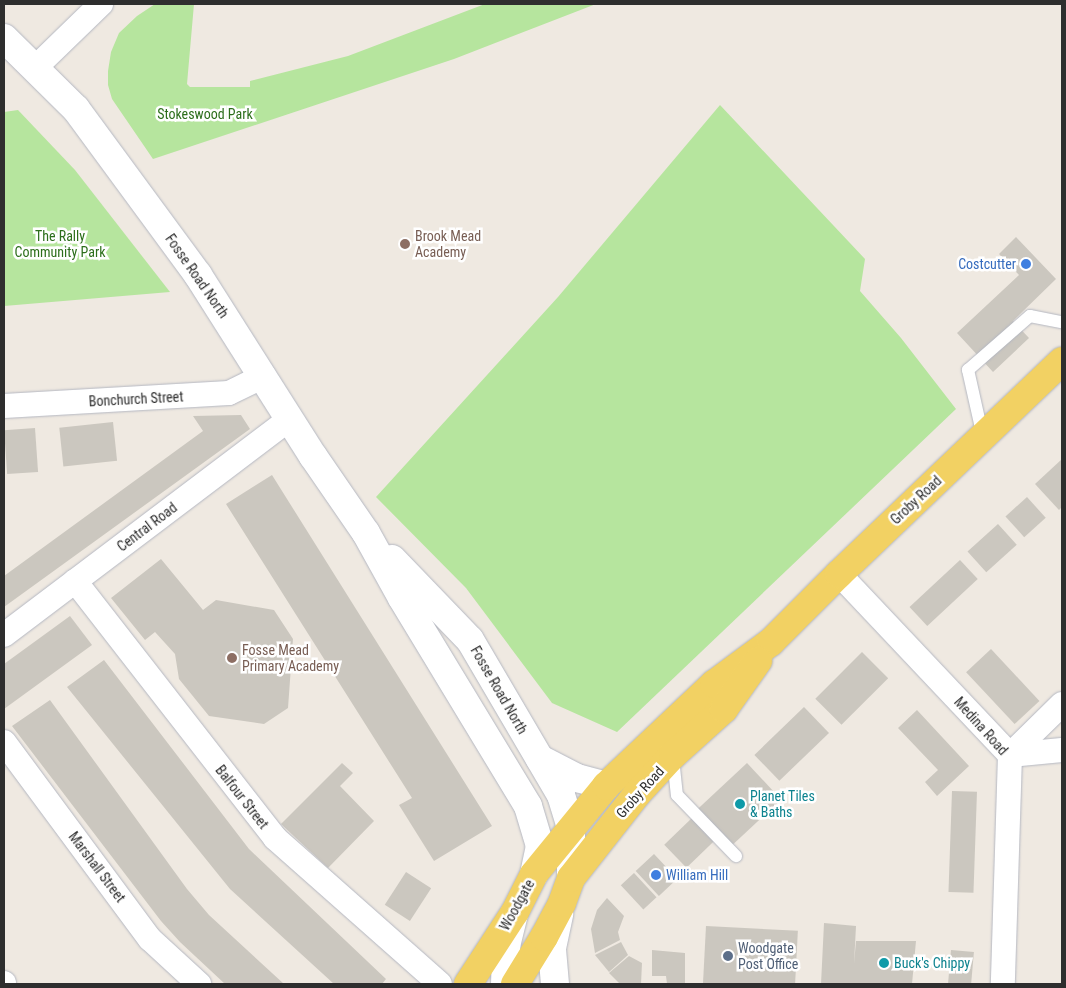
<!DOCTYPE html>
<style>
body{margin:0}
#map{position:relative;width:1066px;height:988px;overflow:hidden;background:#efe9e1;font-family:"Roboto Condensed",sans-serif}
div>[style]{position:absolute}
.green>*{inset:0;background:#b6e59e}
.building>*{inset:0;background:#cbc7bf;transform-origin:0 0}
.roads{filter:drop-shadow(0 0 1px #b4b7c1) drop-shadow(0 0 1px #b4b7c1)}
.lane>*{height:12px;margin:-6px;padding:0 6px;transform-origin:6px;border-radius:6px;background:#fff}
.street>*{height:24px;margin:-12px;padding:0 12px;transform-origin:12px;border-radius:12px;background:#fff}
.secondary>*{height:28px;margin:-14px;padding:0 14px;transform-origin:14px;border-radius:14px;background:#fff}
.primary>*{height:28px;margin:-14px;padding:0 14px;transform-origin:14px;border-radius:14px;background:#f2d163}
.dots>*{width:14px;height:14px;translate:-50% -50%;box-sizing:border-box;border:2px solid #fff;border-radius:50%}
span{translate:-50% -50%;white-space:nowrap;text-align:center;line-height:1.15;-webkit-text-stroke:5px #fff;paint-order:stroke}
.park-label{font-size:14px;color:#2c6e1b}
.education-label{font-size:14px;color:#785e54}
.left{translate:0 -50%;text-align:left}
.shop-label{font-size:14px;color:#366cbe}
.right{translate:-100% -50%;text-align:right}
.street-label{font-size:14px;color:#2e2e2e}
.culture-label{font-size:14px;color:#0d838f}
.service-label{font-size:14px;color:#4e5e75}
.frame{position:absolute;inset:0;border:5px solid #2e2e2e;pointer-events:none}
</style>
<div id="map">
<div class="green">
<i style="clip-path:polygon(155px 4px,194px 4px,187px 84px,190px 87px,250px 87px,250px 81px,348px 56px,485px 4px,596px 4px,454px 59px,153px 159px,112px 99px,108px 85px,108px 71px,111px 52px,119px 33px,137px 16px)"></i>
<i style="clip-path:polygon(720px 105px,865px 259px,860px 291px,901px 338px,956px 409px,617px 732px,552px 703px,466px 588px,376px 497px,558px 297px)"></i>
<i style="clip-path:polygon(18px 110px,75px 170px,170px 292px,4px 306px,4px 112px)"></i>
</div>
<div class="building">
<i style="clip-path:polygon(1016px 237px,1056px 279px,1013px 321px,1029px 338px,993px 372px,957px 333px,1019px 275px,999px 254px)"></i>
<i style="clip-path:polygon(241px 415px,250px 429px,4px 607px,4px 576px,203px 431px,193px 416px)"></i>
<i style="left:113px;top:422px;width:39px;height:54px;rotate:84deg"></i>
<i style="left:35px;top:428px;width:44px;height:31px;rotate:86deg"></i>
<i style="clip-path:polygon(1062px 459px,1062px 507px,1059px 510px,1035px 484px)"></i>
<i style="clip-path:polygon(272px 475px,492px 826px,434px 861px,399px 805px,412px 798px,226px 504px)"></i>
<i style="left:1027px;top:497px;width:28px;height:29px;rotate:48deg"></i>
<i style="left:998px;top:524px;width:28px;height:41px;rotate:48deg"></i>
<i style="clip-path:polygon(161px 559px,203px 610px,216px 600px,274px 610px,293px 639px,288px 708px,264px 724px,209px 716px,179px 679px,175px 654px,155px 632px,145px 640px,111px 598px)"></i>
<i style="left:960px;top:560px;width:26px;height:69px;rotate:47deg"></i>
<i style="clip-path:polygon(70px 616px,92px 645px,4px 709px,4px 664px)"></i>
<i style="left:991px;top:649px;width:71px;height:34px;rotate:47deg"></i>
<i style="left:862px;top:652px;width:37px;height:66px;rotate:45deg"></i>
<i style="clip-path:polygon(104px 660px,249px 849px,386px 979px,382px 984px,334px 984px,230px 889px,67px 687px)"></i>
<i style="clip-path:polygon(50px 700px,187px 889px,209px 915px,284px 984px,225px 984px,180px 942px,161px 921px,12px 726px)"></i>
<i style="left:804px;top:707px;width:36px;height:69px;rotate:46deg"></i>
<i style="clip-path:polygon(917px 710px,969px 766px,937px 796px,925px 782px,938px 770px,898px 728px)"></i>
<i style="clip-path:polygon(342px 763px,353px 773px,340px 786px,374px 821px,328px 868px,281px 824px)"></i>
<i style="left:747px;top:763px;width:50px;height:67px;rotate:47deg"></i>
<i style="left:952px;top:791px;width:25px;height:101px;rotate:2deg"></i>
<i style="left:693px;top:817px;width:32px;height:40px;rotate:46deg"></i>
<i style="left:654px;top:854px;width:34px;height:25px;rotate:47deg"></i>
<i style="left:406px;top:872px;width:30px;height:39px;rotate:33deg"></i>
<i style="left:634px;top:873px;width:33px;height:18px;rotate:47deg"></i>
<i style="clip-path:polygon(607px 898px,624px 916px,618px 932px,620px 940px,595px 953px,591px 929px,597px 910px)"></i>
<i style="clip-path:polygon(824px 923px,856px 926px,854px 964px,856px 941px,916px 941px,912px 984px,821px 984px)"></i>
<i style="left:706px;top:926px;width:92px;height:58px;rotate:3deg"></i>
<i style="clip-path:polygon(621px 942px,628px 955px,609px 972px,595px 955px)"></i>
<i style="clip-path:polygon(652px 950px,685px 953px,685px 984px,667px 984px,666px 976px,652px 976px)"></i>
<i style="left:951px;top:950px;width:23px;height:34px;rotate:5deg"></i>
<i style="clip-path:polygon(629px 956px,642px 963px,641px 984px,620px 984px,609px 973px)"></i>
</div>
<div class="roads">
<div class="lane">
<i style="left:983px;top:437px;width:69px;rotate:-102.6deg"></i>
<i style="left:968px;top:370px;width:82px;rotate:-41.1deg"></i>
<i style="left:1030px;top:316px;width:33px;rotate:11deg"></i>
<i style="left:673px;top:758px;width:37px;rotate:84deg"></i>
<i style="left:677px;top:795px;width:85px;rotate:46deg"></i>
</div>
<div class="street">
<i style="left:35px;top:68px;width:92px;rotate:-44.1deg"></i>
<i style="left:4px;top:406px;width:225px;rotate:-3.3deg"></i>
<i style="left:229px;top:393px;width:39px;rotate:-26deg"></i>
<i style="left:839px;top:574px;width:249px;rotate:46.6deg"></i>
<i style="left:1010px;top:755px;width:229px;rotate:91.8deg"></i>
<i style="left:75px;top:581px;width:326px;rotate:52.1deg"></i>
<i style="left:275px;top:838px;width:220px;rotate:41.5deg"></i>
<i style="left:4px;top:635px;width:358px;rotate:-37.1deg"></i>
<i style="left:4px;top:742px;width:245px;rotate:53.5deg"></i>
<i style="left:150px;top:939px;width:67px;rotate:42.6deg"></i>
<i style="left:1010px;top:755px;width:73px;rotate:-44.4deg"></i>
<i style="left:1010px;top:755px;width:52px;rotate:-5.5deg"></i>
<i style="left:4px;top:983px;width:1px;rotate:90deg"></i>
</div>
<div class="secondary">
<i style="left:4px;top:38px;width:101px;rotate:44.6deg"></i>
<i style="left:76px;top:109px;width:206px;rotate:53.7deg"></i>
<i style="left:198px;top:275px;width:214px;rotate:57.6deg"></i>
<i style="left:313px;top:456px;width:93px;rotate:55.5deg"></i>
<i style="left:366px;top:533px;width:74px;rotate:61deg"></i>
<i style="left:402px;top:598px;width:243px;rotate:58.8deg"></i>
<i style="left:528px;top:806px;width:42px;rotate:73.3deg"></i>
<i style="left:540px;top:846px;width:29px;rotate:102deg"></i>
<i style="left:392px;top:559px;width:112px;rotate:46.1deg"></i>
<i style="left:470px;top:640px;width:180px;rotate:59.6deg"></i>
<i style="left:561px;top:795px;width:34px;rotate:73deg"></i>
<i style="left:571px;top:828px;width:50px;rotate:90deg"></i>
<i style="left:540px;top:759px;width:42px;rotate:27.2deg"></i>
<i style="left:577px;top:778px;width:30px;rotate:15deg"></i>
<i style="left:505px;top:984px;width:38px;rotate:-88deg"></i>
<i style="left:506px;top:946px;width:33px;rotate:-76deg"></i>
<i style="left:555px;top:984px;width:36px;rotate:-95deg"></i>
<i style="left:552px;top:948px;width:35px;rotate:-78deg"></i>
</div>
<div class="primary">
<i style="left:468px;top:984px;width:86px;rotate:-56.9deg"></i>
<i style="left:515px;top:912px;width:42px;rotate:-63.4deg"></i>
<i style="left:534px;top:874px;width:114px;rotate:-50.7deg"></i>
<i style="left:606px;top:786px;width:149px;rotate:-43.4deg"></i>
<i style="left:714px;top:684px;width:71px;rotate:-36.4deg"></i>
<i style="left:771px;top:642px;width:96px;rotate:-45deg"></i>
<i style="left:839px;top:574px;width:308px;rotate:-43.7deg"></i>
<i style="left:515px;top:984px;width:55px;rotate:-58.3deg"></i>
<i style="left:544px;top:937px;width:38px;rotate:-62deg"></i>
<i style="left:562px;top:903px;width:27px;rotate:-70deg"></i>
<i style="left:571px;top:878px;width:107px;rotate:-51.8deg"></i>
<i style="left:637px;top:794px;width:53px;rotate:-47.3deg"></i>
<i style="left:673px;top:755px;width:69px;rotate:-42deg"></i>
<i style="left:724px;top:709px;width:59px;rotate:-54.7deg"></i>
</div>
</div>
<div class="dots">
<i style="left:405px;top:244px;background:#8d6e63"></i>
<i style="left:1026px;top:264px;background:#3f7fe0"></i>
<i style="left:232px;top:658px;background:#8d6e63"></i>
<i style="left:740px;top:804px;background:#0f9aa8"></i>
<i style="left:656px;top:875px;background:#3f7fe0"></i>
<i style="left:728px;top:956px;background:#5c6f8a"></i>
<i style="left:884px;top:963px;background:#0f9aa8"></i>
</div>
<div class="park-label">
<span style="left:205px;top:114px">Stokeswood Park</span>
<span style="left:60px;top:244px">The Rally<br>Community Park</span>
</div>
<div class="education-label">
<span class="left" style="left:415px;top:244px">Brook Mead<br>Academy</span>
<span class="left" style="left:242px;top:658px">Fosse Mead<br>Primary Academy</span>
</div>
<div class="shop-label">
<span class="right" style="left:1016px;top:264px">Costcutter</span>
<span class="left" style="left:666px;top:875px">William Hill</span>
</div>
<div class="street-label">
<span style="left:197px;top:276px;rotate:55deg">Fosse Road North</span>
<span style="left:136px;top:399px;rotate:-3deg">Bonchurch Street</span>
<span style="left:916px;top:500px;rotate:-43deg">Groby Road</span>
<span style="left:147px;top:527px;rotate:-37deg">Central Road</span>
<span style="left:499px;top:690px;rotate:60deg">Fosse Road North</span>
<span style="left:981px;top:726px;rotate:48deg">Medina Road</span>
<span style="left:640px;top:792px;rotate:-48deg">Groby Road</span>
<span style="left:242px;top:797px;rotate:52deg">Balfour Street</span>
<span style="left:97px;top:867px;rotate:53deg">Marshall Street</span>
<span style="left:517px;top:905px;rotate:-61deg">Woodgate</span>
</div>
<div class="culture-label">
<span class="left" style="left:750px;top:804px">Planet Tiles<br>&amp; Baths</span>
<span class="left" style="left:894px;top:963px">Buck's Chippy</span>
</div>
<div class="service-label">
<span class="left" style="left:738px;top:956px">Woodgate<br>Post Office</span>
</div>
<div class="frame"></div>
</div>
